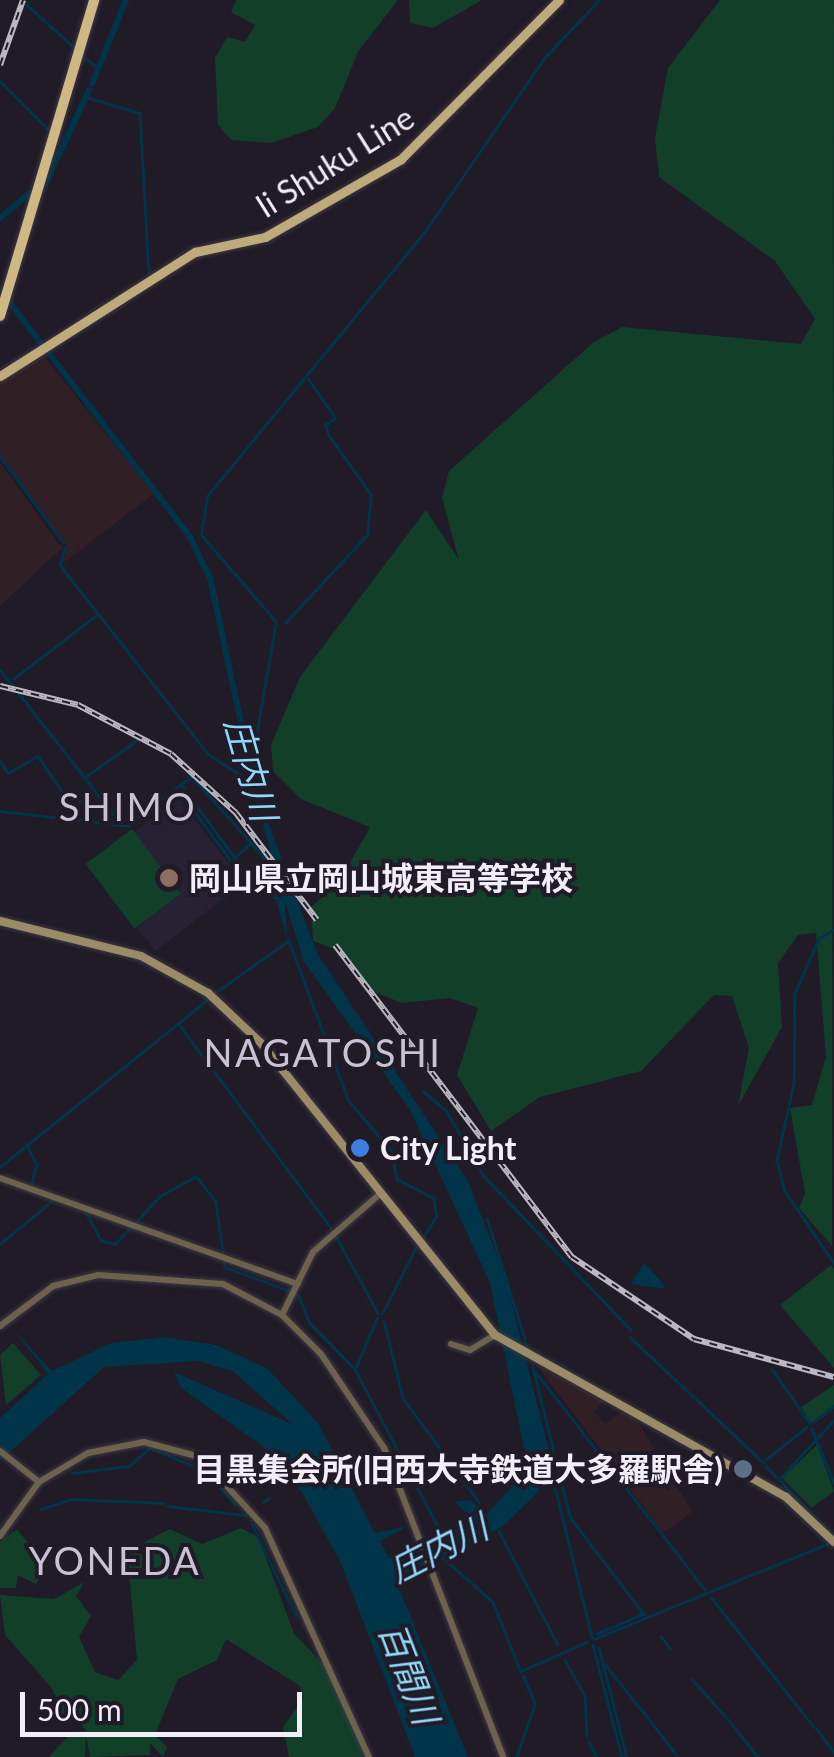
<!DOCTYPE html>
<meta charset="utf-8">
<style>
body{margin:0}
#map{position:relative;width:834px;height:1757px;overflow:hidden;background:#201b27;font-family:Lato,"Noto Sans JP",sans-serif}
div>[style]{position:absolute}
.industrial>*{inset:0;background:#301f25}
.built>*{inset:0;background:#282033;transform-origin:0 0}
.green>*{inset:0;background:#113f2a;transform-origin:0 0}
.water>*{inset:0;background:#003448}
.stream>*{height:2.5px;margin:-1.25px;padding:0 1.25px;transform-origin:1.25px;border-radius:1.25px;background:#003448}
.river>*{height:6px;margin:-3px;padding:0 3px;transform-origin:3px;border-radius:3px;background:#003448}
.roads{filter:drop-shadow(0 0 2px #3d3944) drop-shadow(0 0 2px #3d3944)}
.tertiary>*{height:6px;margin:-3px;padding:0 3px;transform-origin:3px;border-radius:3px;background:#6d634d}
.secondary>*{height:8px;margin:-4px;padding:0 4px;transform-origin:4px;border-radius:4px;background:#9b8b67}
.primary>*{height:9px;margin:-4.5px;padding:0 4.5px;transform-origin:4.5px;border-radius:4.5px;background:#bfaa7c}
.trunk>*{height:10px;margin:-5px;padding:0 5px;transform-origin:5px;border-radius:5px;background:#d0b885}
.rail>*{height:6px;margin-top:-3px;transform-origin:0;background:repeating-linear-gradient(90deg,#201b27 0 8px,#bcb8c2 0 16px);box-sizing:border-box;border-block:2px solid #bcb8c2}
.dots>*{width:28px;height:28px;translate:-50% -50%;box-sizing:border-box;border:5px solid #201b27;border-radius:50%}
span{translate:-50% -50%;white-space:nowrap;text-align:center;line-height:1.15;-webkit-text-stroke:8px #201b27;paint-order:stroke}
.street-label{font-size:32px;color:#f2eef8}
.poi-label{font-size:32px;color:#f2eef8;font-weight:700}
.left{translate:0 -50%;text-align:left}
.right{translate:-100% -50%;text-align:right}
.water-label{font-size:35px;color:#91d9fc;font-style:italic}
.quarter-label{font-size:38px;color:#c9c2d4;letter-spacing:2.5px}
.scale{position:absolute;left:20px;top:1692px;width:282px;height:45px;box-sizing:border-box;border:5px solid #f2eef8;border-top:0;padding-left:12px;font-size:30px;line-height:35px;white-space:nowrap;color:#f2eef8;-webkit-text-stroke:8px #201b27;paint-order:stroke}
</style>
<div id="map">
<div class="industrial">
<i style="clip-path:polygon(40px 351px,154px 494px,63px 563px,68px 547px,0 454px,0 381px)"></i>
<i style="clip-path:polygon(0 462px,62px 548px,0 606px)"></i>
<i style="clip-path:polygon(535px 1363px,604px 1402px,594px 1411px,605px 1424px,622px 1411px,637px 1420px,692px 1512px,663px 1533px)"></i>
</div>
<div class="built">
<i style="left:178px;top:798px;width:107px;height:112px;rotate:52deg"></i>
</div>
<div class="green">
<i style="clip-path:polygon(236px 0,398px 0,359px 50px,335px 108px,318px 127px,271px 143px,231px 140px,218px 125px,215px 58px,227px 37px,245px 42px,255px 25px,231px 12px)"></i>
<i style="clip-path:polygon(409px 0,482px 0,433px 28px,410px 23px)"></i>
<i style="clip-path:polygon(720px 0,834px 0,832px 1246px,799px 1208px,805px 1193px,790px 1108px,812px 1105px,826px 1057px,816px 933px,798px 935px,778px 963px,782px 1027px,738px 1106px,749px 1048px,732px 996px,714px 995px,641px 1071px,540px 1097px,491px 1131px,457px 1075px,478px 1008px,450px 998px,402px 1003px,372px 991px,343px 952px,313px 941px,311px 907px,339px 883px,370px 827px,301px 799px,273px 771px,271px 745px,300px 677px,426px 510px,459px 560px,442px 498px,449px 471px,594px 342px,622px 327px,801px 344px,815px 319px,775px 261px,659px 177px,655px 138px,668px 68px)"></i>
<i style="left:132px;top:829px;width:81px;height:58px;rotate:53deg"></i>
<i style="clip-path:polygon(831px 1265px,834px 1269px,834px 1368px,780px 1305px)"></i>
<i style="clip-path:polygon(13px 1343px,41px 1375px,6px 1405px,0 1355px)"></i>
<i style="clip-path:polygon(834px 1385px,834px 1405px,811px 1423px,801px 1407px)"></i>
<i style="clip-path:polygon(817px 1445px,834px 1491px,812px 1508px,782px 1478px)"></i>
<i style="clip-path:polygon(241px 1528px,258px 1537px,294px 1633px,328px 1670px,365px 1757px,289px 1757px,283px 1727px,303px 1699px,300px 1686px,226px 1639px,217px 1660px,178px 1679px,155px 1735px,167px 1747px,163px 1757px,150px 1743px,150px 1755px,90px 1757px,86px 1736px,85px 1757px,49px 1757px,72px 1732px,86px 1731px,73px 1714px,59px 1713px,52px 1688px,5px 1635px,0 1595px,54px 1599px,84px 1582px,76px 1596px,91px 1616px,79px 1637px,95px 1672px,118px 1680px,137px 1660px,127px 1551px,170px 1529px,202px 1544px)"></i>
<i style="clip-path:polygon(17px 1529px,47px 1567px,36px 1584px,18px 1575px,16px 1588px,0 1588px,0 1542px)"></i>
</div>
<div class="water">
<i style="clip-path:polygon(246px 764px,317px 953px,468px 1181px,505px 1277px,552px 1462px,537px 1493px,502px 1527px,396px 1581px,468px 1757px,415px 1757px,340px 1561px,301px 1491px,292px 1481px,278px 1492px,291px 1477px,280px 1459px,181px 1388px,174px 1372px,292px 1424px,234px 1372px,199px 1361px,104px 1367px,0 1461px,0 1418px,48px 1374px,14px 1330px,52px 1371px,111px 1343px,164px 1337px,217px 1345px,268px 1369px,318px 1423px,375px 1533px,408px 1526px,380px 1541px,389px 1558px,476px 1521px,455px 1502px,470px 1500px,487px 1514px,528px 1469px,490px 1283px,410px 1110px,304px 962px,285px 901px,287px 938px,276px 900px,245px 884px,214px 907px,244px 881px,189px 807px,176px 798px,141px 819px,182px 793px,250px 884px,283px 896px)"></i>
<i style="clip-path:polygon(644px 1263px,662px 1282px,665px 1289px,631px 1284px)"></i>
</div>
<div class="stream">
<i style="left:25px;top:3px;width:67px;rotate:42deg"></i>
<i style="left:83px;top:56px;width:21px;rotate:39deg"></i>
<i style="left:0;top:81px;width:69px;rotate:45deg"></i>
<i style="left:86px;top:97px;width:56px;rotate:16.5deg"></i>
<i style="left:140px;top:113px;width:163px;rotate:86.8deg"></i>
<i style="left:62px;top:137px;width:4px;rotate:34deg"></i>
<i style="left:0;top:456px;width:107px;rotate:53.8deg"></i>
<i style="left:66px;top:547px;width:19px;rotate:108deg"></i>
<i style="left:60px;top:565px;width:240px;rotate:51.9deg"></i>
<i style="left:208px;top:754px;width:43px;rotate:32.6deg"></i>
<i style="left:285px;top:623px;width:120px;rotate:-47deg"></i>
<i style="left:367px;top:535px;width:40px;rotate:-84.3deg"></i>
<i style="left:371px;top:495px;width:72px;rotate:-125.4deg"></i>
<i style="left:329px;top:436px;width:12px;rotate:-110deg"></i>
<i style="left:325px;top:425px;width:12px;rotate:-35deg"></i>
<i style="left:335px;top:418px;width:47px;rotate:-124.7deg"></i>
<i style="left:0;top:670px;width:21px;rotate:51deg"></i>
<i style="left:13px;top:679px;width:107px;rotate:-37.4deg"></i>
<i style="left:17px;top:691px;width:169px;rotate:52deg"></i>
<i style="left:0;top:761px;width:14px;rotate:56deg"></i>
<i style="left:8px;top:773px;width:34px;rotate:-30deg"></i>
<i style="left:38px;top:756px;width:48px;rotate:56deg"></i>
<i style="left:251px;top:764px;width:144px;rotate:-80deg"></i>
<i style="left:276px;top:622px;width:115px;rotate:-130.8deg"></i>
<i style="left:201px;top:535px;width:39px;rotate:-81deg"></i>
<i style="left:207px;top:496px;width:341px;rotate:-50.5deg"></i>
<i style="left:424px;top:233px;width:214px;rotate:-55.5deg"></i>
<i style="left:545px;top:57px;width:79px;rotate:-46.5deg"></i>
<i style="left:85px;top:777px;width:67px;rotate:-35.3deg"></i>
<i style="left:68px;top:798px;width:33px;rotate:11deg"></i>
<i style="left:0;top:811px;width:130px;rotate:6.6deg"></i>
<i style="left:129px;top:825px;width:6px;rotate:-45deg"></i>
<i style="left:133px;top:821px;width:74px;rotate:-37.3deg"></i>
<i style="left:192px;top:776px;width:116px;rotate:48.5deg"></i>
<i style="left:269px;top:863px;width:25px;rotate:143deg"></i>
<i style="left:249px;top:878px;width:115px;rotate:-126.2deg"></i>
<i style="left:236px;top:856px;width:21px;rotate:-41deg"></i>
<i style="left:257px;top:878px;width:16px;rotate:-43deg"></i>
<i style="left:269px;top:867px;width:32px;rotate:70deg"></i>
<i style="left:834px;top:930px;width:17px;rotate:149deg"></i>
<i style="left:819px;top:939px;width:60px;rotate:113.6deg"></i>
<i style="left:795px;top:994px;width:90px;rotate:90.6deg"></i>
<i style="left:794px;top:1084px;width:78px;rotate:102.6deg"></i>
<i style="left:777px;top:1160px;width:32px;rotate:76deg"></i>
<i style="left:785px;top:1191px;width:87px;rotate:55.8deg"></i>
<i style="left:288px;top:938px;width:174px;rotate:69.5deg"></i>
<i style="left:349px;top:1101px;width:65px;rotate:49.4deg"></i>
<i style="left:391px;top:1150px;width:30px;rotate:78deg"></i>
<i style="left:397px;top:1179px;width:42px;rotate:27.2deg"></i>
<i style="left:434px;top:1198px;width:18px;rotate:81deg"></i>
<i style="left:437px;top:1216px;width:26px;rotate:122deg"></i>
<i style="left:219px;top:990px;width:85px;rotate:-35.4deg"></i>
<i style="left:178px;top:1023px;width:257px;rotate:53.2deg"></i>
<i style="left:423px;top:1091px;width:30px;rotate:40deg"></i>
<i style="left:446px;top:1110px;width:76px;rotate:60.1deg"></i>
<i style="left:484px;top:1176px;width:213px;rotate:46.3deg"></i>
<i style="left:26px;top:1143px;width:25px;rotate:63deg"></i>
<i style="left:37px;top:1165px;width:19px;rotate:106deg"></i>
<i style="left:0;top:1167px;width:266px;rotate:-38.9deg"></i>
<i style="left:85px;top:1210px;width:34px;rotate:62deg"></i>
<i style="left:101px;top:1240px;width:15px;rotate:16deg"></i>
<i style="left:115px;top:1244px;width:66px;rotate:-46.8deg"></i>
<i style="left:160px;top:1196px;width:41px;rotate:-29.1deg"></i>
<i style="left:196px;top:1176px;width:33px;rotate:52deg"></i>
<i style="left:216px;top:1202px;width:66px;rotate:82.1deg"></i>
<i style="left:225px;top:1267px;width:78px;rotate:20.3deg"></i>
<i style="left:298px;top:1294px;width:31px;rotate:68deg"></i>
<i style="left:310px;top:1323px;width:64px;rotate:45.6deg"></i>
<i style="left:355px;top:1369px;width:187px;rotate:62.2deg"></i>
<i style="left:487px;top:1218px;width:137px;rotate:72.6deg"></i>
<i style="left:336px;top:1236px;width:88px;rotate:61.4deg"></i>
<i style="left:0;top:1244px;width:69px;rotate:-39.7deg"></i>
<i style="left:382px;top:1314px;width:75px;rotate:-63.1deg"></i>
<i style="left:384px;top:1321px;width:79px;rotate:76.1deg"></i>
<i style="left:403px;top:1398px;width:129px;rotate:53.8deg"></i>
<i style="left:630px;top:1337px;width:183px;rotate:43.2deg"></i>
<i style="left:356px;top:1367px;width:53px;rotate:-66.8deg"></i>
<i style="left:533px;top:1367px;width:154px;rotate:76.1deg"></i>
<i style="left:570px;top:1517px;width:122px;rotate:52.7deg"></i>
<i style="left:644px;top:1614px;width:51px;rotate:156.9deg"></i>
<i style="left:772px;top:1369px;width:66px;rotate:54.9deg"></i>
<i style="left:535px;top:1371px;width:276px;rotate:52.1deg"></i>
<i style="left:814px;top:1422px;width:26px;rotate:-39deg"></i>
<i style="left:812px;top:1429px;width:58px;rotate:67.8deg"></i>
<i style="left:765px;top:1460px;width:53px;rotate:-38.2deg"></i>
<i style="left:550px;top:1466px;width:176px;rotate:76.2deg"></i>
<i style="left:766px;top:1466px;width:98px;rotate:46.2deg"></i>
<i style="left:72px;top:1473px;width:57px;rotate:-7deg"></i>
<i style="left:129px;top:1466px;width:28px;rotate:-41deg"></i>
<i style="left:150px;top:1448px;width:62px;rotate:22.8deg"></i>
<i style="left:207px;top:1472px;width:43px;rotate:48.8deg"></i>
<i style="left:780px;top:1478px;width:79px;rotate:-47deg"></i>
<i style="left:263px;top:1502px;width:7px;rotate:-34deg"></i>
<i style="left:168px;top:1506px;width:78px;rotate:6.7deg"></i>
<i style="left:41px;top:1509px;width:32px;rotate:-18deg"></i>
<i style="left:71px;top:1499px;width:92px;rotate:2.5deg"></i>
<i style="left:252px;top:1524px;width:104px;rotate:64.4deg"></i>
<i style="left:499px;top:1531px;width:128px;rotate:62.6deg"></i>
<i style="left:440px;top:1555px;width:71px;rotate:41.6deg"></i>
<i style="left:493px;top:1602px;width:75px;rotate:68.2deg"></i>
<i style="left:711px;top:1597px;width:166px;rotate:51.6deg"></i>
<i style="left:661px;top:1636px;width:15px;rotate:53deg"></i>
<i style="left:594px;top:1639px;width:254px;rotate:-22.2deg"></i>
<i style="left:593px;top:1645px;width:116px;rotate:75.5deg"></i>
<i style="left:599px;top:1648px;width:113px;rotate:75.6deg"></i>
<i style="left:565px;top:1660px;width:41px;rotate:60.9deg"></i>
<i style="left:585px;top:1696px;width:39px;rotate:87deg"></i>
<i style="left:605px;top:1664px;width:56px;rotate:51.5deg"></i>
<i style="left:521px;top:1671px;width:72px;rotate:-23.7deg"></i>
<i style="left:692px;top:1679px;width:50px;rotate:48.3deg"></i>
<i style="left:642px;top:1710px;width:56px;rotate:52.3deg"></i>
<i style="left:727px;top:1718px;width:50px;rotate:51.5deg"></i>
<i style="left:817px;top:1729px;width:29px;rotate:54deg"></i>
<i style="left:589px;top:1742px;width:17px;rotate:62deg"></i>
<i style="left:516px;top:1757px;width:56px;rotate:-70.3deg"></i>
<i style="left:535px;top:1704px;width:30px;rotate:-113deg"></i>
</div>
<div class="river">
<i style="left:92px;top:84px;width:91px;rotate:-68deg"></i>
<i style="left:44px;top:187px;width:107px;rotate:-65.1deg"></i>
<i style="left:0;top:218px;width:39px;rotate:-40deg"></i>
<i style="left:0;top:290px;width:312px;rotate:52.4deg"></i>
<i style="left:190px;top:537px;width:46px;rotate:64deg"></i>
<i style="left:210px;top:578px;width:195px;rotate:77.9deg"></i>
</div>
<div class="roads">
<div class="tertiary">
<i style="left:0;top:1178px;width:316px;rotate:19.6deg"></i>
<i style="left:282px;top:1315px;width:70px;rotate:-63.8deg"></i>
<i style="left:313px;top:1252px;width:90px;rotate:-40.9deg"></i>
<i style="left:0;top:1326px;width:66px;rotate:-37deg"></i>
<i style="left:53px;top:1286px;width:46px;rotate:-13.7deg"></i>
<i style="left:98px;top:1275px;width:125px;rotate:4.1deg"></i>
<i style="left:223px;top:1284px;width:67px;rotate:27.7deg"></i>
<i style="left:282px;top:1315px;width:55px;rotate:45deg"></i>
<i style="left:321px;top:1354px;width:113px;rotate:56.2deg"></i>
<i style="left:384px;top:1448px;width:331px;rotate:68.9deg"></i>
<i style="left:451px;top:1344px;width:20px;rotate:18deg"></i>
<i style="left:470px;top:1350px;width:29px;rotate:-31deg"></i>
<i style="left:0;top:1451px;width:50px;rotate:38.5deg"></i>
<i style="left:0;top:1536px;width:67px;rotate:-54.2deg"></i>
<i style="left:39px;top:1482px;width:57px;rotate:-30.6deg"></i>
<i style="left:88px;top:1453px;width:57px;rotate:-11.1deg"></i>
<i style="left:144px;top:1442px;width:58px;rotate:15deg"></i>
<i style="left:200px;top:1457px;width:96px;rotate:47.5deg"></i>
<i style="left:265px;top:1528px;width:252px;rotate:65.6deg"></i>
</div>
<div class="secondary">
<i style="left:0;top:921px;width:145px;rotate:13.9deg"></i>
<i style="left:141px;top:956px;width:77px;rotate:28.9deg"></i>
<i style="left:208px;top:993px;width:73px;rotate:43.3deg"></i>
<i style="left:261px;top:1043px;width:374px;rotate:51.3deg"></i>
<i style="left:495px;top:1335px;width:333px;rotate:29.1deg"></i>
<i style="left:786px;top:1497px;width:66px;rotate:43.2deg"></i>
</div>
<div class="primary">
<i style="left:0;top:376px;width:231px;rotate:-32.5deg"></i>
<i style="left:195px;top:252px;width:72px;rotate:-12.1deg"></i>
<i style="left:265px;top:237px;width:157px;rotate:-29.8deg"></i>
<i style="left:401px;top:159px;width:224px;rotate:-45.2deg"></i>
</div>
<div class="trunk">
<i style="left:0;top:316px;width:330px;rotate:-73.4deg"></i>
</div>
</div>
<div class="rail">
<i style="left:0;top:65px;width:69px;rotate:-70.5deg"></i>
<i style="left:0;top:686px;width:80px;rotate:13.7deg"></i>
<i style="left:78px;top:705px;width:105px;rotate:27.8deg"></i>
<i style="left:171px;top:754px;width:88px;rotate:42.2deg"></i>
<i style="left:236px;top:813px;width:134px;rotate:52.9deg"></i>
<i style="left:335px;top:945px;width:392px;rotate:52.8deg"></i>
<i style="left:572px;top:1257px;width:147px;rotate:33.9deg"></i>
<i style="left:694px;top:1339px;width:145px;rotate:15.2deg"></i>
</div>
<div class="dots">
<i style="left:169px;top:878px;background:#8d6e63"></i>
<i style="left:360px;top:1148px;background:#3f7fe0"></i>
<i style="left:743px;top:1469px;background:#5c6f8a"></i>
</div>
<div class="street-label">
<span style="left:335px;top:162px;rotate:-32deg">Ii Shuku Line</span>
</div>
<div class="poi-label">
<span class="left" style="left:189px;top:878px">岡山県立岡山城東高等学校</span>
<span class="left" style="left:380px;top:1148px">City Light</span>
<span class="right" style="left:723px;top:1469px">目黒集会所(旧西大寺鉄道大多羅駅舎)</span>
</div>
<div class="water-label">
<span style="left:252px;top:769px;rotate:74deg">庄内川</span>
<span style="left:438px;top:1547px;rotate:-27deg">庄内川</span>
<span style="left:410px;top:1673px;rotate:69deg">百間川</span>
</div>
<div class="quarter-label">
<span style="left:128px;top:807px">SHIMO</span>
<span style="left:323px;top:1053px">NAGATOSHI</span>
<span style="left:115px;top:1561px">YONEDA</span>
</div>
<div class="scale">500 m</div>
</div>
